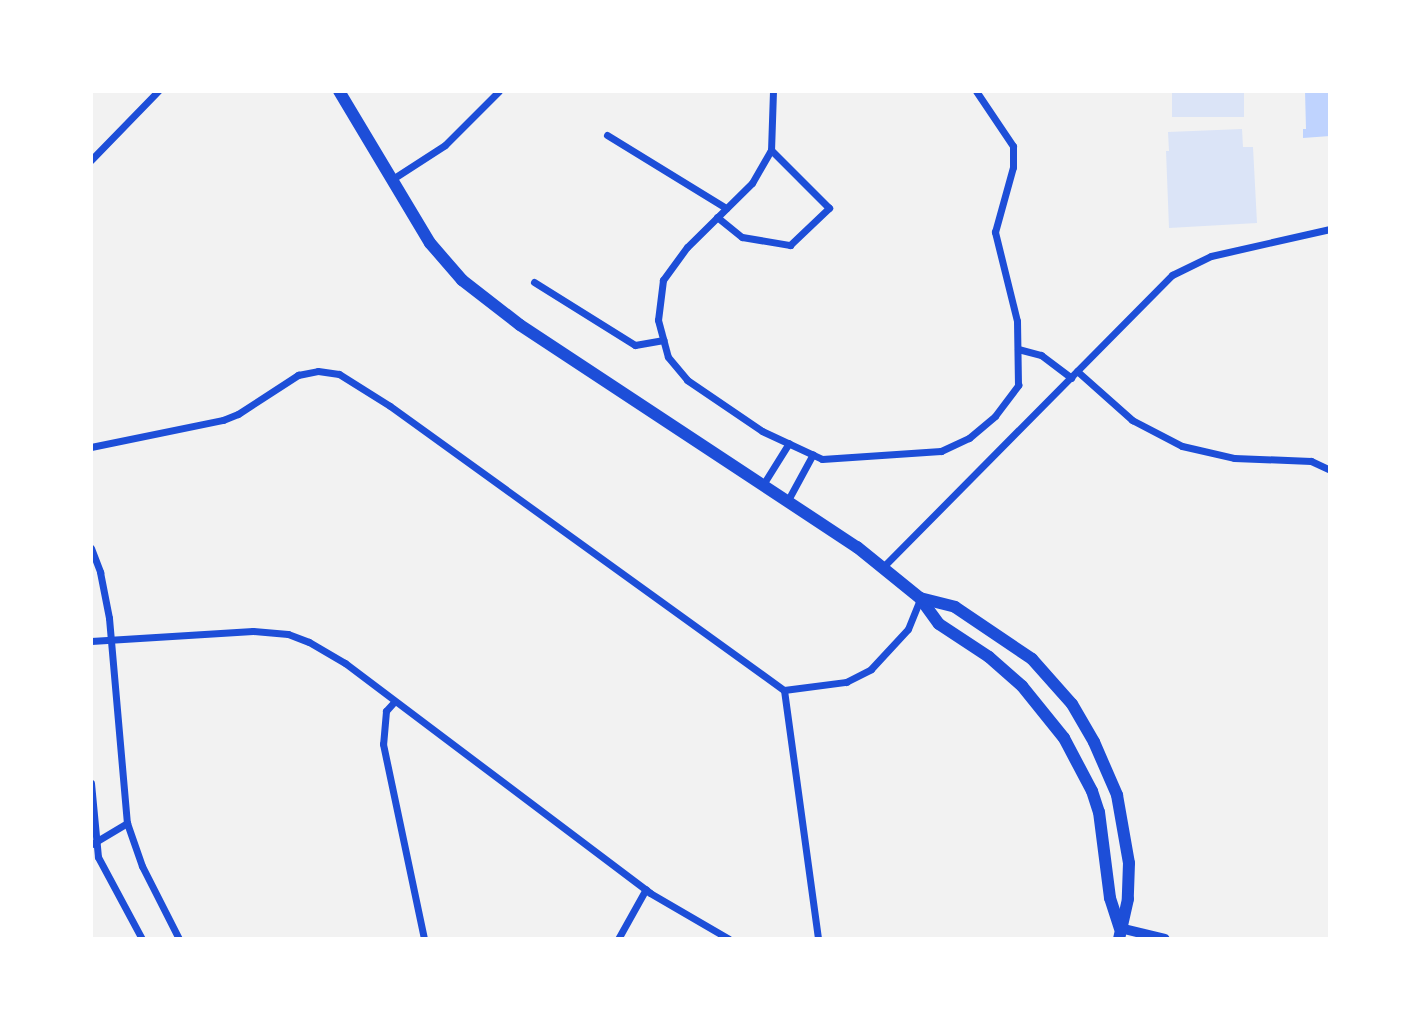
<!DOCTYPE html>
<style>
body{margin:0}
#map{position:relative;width:1421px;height:1030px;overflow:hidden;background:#f2f2f2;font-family:"Roboto Condensed",sans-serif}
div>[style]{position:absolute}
.green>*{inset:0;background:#dbe4f7;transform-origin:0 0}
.water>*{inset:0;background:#bfd3fe}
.minor>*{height:7px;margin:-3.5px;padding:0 3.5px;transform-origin:3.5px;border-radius:3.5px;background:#1d4ed8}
.tertiary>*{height:10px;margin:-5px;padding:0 5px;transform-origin:5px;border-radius:5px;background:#1d4ed8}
.secondary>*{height:12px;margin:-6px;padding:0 6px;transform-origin:6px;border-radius:6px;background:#1d4ed8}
span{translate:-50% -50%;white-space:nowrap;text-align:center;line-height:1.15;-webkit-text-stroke:5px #fff;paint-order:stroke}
.frame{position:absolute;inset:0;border:93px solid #fff;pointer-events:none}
</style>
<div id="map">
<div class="green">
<i style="left:1172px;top:91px;width:72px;height:26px"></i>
<i style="clip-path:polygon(1242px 129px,1243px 147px,1253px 147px,1257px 223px,1169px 228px,1166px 151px,1169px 151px,1168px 132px)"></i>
</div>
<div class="water">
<i style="clip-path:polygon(1305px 91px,1330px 91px,1330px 136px,1303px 138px,1303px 129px,1306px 129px)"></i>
</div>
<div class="minor">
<i style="left:773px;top:91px;width:59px;rotate:91.9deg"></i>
<i style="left:771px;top:150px;width:38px;rotate:120deg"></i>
<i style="left:752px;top:183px;width:91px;rotate:135.4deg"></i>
<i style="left:687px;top:247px;width:41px;rotate:126deg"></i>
<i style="left:663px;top:280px;width:40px;rotate:97.1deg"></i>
<i style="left:658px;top:320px;width:38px;rotate:75deg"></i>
<i style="left:668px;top:357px;width:30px;rotate:50deg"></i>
<i style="left:687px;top:380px;width:91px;rotate:34.2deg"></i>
<i style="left:762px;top:431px;width:66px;rotate:25deg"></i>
<i style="left:822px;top:459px;width:119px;rotate:-3.8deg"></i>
<i style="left:941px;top:451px;width:31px;rotate:-25deg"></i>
<i style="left:969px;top:438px;width:34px;rotate:-40deg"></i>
<i style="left:995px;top:416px;width:39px;rotate:-53deg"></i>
<i style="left:1018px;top:385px;width:64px;rotate:-90.9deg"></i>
<i style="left:1017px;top:321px;width:92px;rotate:-103.9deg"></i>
<i style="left:995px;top:232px;width:67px;rotate:-74.5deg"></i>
<i style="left:1013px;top:167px;width:21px;rotate:-90deg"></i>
<i style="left:1013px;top:146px;width:66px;rotate:-123.9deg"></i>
<i style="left:607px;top:135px;width:140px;rotate:31.5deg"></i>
<i style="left:91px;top:160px;width:96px;rotate:-45.8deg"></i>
<i style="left:391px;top:180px;width:64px;rotate:-32.9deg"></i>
<i style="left:445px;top:145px;width:76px;rotate:-45deg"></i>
<i style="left:717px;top:217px;width:32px;rotate:39deg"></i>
<i style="left:742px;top:237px;width:49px;rotate:9.5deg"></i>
<i style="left:790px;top:245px;width:54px;rotate:-43.5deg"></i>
<i style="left:829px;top:208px;width:82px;rotate:-135deg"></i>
<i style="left:534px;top:282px;width:119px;rotate:32deg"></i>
<i style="left:635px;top:345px;width:29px;rotate:-10deg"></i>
<i style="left:1018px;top:349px;width:24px;rotate:15deg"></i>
<i style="left:1041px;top:355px;width:38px;rotate:37deg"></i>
<i style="left:1077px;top:371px;width:74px;rotate:41.7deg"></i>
<i style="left:1132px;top:420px;width:56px;rotate:27.5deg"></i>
<i style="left:1182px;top:446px;width:53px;rotate:13deg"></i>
<i style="left:1234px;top:458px;width:77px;rotate:2.2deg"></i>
<i style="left:1311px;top:461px;width:21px;rotate:25deg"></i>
<i style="left:91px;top:447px;width:135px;rotate:-11.6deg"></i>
<i style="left:223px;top:420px;width:16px;rotate:-22deg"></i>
<i style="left:238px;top:414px;width:72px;rotate:-33deg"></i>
<i style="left:298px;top:375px;width:20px;rotate:-11deg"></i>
<i style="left:318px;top:371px;width:21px;rotate:8deg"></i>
<i style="left:339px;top:374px;width:60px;rotate:32.1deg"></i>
<i style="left:390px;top:406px;width:486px;rotate:35.8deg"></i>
<i style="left:764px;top:483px;width:47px;rotate:-58deg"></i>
<i style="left:788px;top:500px;width:52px;rotate:-61.5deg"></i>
<i style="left:91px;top:548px;width:26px;rotate:69deg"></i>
<i style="left:100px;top:572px;width:47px;rotate:78.9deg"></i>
<i style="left:109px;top:618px;width:206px;rotate:85deg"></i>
<i style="left:127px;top:823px;width:46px;rotate:70.8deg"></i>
<i style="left:142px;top:866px;width:82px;rotate:63.1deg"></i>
<i style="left:883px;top:567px;width:411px;rotate:-45.3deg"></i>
<i style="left:1172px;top:275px;width:43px;rotate:-26deg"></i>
<i style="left:1211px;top:256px;width:122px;rotate:-12.8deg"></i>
<i style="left:91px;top:641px;width:162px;rotate:-3.5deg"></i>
<i style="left:253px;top:631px;width:35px;rotate:5deg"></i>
<i style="left:288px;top:634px;width:22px;rotate:21deg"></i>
<i style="left:309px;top:642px;width:42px;rotate:30.3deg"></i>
<i style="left:345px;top:663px;width:382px;rotate:37deg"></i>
<i style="left:650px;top:893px;width:91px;rotate:30.2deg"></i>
<i style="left:784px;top:690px;width:251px;rotate:82.2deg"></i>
<i style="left:784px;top:690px;width:63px;rotate:-7.4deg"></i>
<i style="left:846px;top:682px;width:28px;rotate:-27deg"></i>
<i style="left:871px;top:669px;width:54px;rotate:-47.2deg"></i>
<i style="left:908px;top:629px;width:32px;rotate:-68deg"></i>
<i style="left:394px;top:702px;width:12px;rotate:132deg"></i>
<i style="left:386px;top:711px;width:33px;rotate:95deg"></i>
<i style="left:383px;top:744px;width:199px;rotate:78.1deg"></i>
<i style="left:91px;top:783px;width:74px;rotate:84.6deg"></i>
<i style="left:98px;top:857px;width:93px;rotate:61.8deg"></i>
<i style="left:92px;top:844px;width:41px;rotate:-31deg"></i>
<i style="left:618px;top:939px;width:57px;rotate:-60.8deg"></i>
</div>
<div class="tertiary">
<i style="left:1120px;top:928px;width:46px;rotate:13.7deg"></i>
</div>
<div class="secondary">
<i style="left:339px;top:91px;width:177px;rotate:59.1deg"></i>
<i style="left:430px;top:243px;width:49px;rotate:49.1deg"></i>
<i style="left:462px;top:280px;width:73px;rotate:37.8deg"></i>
<i style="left:520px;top:325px;width:404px;rotate:33.4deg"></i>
<i style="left:857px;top:547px;width:81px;rotate:39deg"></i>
<i style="left:920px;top:598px;width:32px;rotate:54deg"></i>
<i style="left:939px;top:624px;width:60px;rotate:33.4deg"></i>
<i style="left:989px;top:657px;width:44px;rotate:41.3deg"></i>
<i style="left:1022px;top:686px;width:67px;rotate:51.1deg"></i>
<i style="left:1064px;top:738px;width:60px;rotate:62.2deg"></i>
<i style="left:1092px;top:791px;width:22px;rotate:72deg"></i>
<i style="left:1099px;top:812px;width:87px;rotate:82.7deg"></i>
<i style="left:1110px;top:898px;width:32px;rotate:72deg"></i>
<i style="left:920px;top:598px;width:36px;rotate:14deg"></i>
<i style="left:955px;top:607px;width:93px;rotate:34deg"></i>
<i style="left:1032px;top:659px;width:60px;rotate:48.4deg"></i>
<i style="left:1072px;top:704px;width:44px;rotate:59.9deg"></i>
<i style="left:1094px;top:742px;width:58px;rotate:66.5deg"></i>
<i style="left:1117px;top:795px;width:69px;rotate:80deg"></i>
<i style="left:1129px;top:863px;width:36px;rotate:92deg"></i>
<i style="left:1128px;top:899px;width:41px;rotate:102.7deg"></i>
</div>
<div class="frame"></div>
</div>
